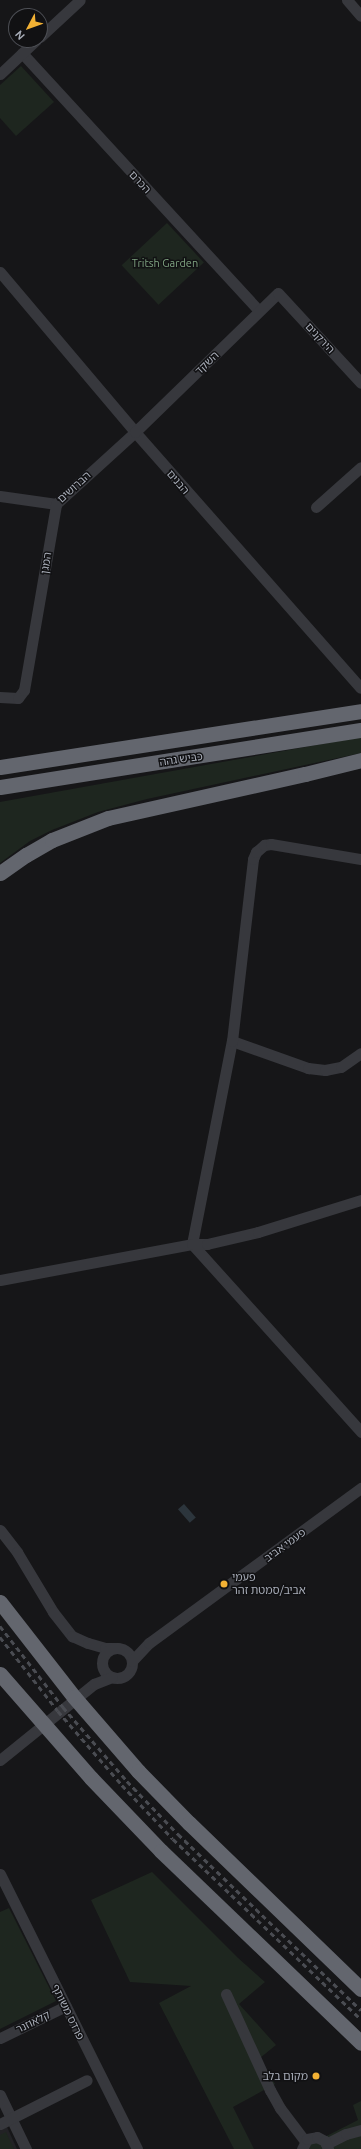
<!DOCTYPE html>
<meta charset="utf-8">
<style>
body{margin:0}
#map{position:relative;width:361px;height:2149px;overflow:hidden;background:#161618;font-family:Ubuntu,"Noto Sans Hebrew",sans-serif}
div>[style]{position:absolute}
.built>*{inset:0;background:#222225}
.green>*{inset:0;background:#1e261f;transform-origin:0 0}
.water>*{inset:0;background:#2c353c;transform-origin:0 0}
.minor>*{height:11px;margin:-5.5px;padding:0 5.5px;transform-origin:5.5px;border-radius:5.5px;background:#37383d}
.minor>.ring{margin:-5.5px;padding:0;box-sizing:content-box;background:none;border:11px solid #37383d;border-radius:50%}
.highway>*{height:15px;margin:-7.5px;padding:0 7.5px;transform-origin:7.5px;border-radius:7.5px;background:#63666e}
.rail>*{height:2.5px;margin-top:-1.25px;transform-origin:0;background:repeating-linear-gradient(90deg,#4a4c52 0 5px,transparent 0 9px)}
.dots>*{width:11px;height:11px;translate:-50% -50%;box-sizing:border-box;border:2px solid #111113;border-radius:50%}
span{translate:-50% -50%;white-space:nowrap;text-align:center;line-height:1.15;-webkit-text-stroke:3px #111113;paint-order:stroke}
.street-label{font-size:11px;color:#a8adb8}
.park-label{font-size:11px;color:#7fa381}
.poi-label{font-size:11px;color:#a8adb8}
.left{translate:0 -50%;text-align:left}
.right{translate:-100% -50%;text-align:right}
.north{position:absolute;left:8px;top:8px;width:40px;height:40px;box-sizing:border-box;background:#111113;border:1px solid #4d4f55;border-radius:50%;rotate:229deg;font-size:11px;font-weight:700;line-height:16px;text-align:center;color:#a8adb8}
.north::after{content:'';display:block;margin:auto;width:14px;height:18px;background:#f2b134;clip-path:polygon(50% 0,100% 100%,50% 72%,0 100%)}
</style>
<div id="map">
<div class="built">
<i style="clip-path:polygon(7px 2127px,17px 2149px,0 2149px,0 2130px)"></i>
</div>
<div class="green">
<i style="clip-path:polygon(21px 66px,54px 102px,16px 136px,0 118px,0 85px)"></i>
<i style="left:167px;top:223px;width:54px;height:62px;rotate:47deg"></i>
<i style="clip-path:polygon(361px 737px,361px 753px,147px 799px,98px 812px,52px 830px,30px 841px,0 863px,0 802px)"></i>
<i style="clip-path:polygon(152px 1872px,237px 1957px,265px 1982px,239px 2004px,276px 2045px,260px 2058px,275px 2084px,233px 2107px,254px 2149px,234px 2149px,159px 2003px,191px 1986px,130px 1982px,91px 1900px)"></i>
<i style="clip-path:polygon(9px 1908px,56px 2001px,0 2029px,0 1912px)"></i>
<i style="clip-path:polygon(361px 2101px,361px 2149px,301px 2149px,358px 2120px,353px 2105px)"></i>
<i style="clip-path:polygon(6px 2132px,14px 2149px,0 2149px,0 2135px)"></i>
</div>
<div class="water">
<i style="left:184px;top:1504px;width:18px;height:8px;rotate:49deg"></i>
</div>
<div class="minor">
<i style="left:347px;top:0;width:21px;rotate:49deg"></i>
<i style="left:40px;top:37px;width:54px;rotate:-42.8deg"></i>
<i style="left:22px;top:53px;width:350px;rotate:47.4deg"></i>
<i style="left:0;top:74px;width:50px;rotate:-43.4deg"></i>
<i style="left:0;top:272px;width:209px;rotate:49.8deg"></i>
<i style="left:135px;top:432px;width:341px;rotate:48.6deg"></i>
<i style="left:0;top:496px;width:57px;rotate:8.1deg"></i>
<i style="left:56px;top:504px;width:107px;rotate:-42.3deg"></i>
<i style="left:135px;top:432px;width:199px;rotate:-44.2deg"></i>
<i style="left:278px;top:293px;width:122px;rotate:47.3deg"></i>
<i style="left:316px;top:507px;width:60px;rotate:-41.6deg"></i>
<i style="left:0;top:697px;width:18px;rotate:3deg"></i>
<i style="left:18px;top:698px;width:10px;rotate:-53deg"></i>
<i style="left:24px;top:690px;width:189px;rotate:-80.2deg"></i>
<i style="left:232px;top:1041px;width:81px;rotate:19.6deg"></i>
<i style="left:308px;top:1068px;width:17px;rotate:7deg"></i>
<i style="left:325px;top:1070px;width:16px;rotate:-11deg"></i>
<i style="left:341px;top:1067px;width:24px;rotate:-35deg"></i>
<i style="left:192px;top:1244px;width:207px;rotate:-78.9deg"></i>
<i style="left:232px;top:1041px;width:183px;rotate:-83.4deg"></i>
<i style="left:253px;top:859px;width:8px;rotate:-67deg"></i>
<i style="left:256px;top:852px;width:11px;rotate:-41deg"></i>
<i style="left:264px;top:845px;width:7px;rotate:-8deg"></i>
<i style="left:271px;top:844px;width:91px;rotate:9.5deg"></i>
<i style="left:192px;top:1244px;width:253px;rotate:48deg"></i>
<i style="left:0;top:1280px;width:195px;rotate:-10.6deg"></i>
<i style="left:192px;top:1244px;width:15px"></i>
<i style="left:207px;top:1244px;width:52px;rotate:-13.2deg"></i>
<i style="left:258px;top:1232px;width:108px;rotate:-17.3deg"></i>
<i style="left:0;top:1530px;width:28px;rotate:52deg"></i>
<i style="left:17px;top:1552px;width:70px;rotate:59deg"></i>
<i style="left:53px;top:1612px;width:31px;rotate:52deg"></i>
<i style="left:72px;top:1636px;width:17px;rotate:24deg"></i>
<i style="left:88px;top:1643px;width:18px;rotate:16deg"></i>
<i style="left:105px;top:1648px;width:13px"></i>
<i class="ring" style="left:102px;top:1648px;width:19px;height:19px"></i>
<i style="left:132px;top:1661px;width:25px;rotate:-47deg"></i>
<i style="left:149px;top:1643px;width:263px;rotate:-36.2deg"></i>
<i style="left:0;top:1760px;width:121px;rotate:-39deg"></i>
<i style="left:94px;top:1684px;width:19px;rotate:-21deg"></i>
<i style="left:0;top:1874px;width:307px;rotate:63.5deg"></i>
<i style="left:226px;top:1994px;width:106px;rotate:65.4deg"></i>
<i style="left:270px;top:2090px;width:21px;rotate:61deg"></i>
<i style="left:280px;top:2108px;width:41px;rotate:52.9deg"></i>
<i style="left:0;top:2038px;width:73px;rotate:-25.9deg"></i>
<i style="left:0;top:2095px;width:60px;rotate:64.3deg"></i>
<i style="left:0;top:2124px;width:97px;rotate:-26.8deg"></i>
<i style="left:326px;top:2144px;width:22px;rotate:-27deg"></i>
<i style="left:346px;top:2134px;width:16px;rotate:-15deg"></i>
<i style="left:302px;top:2149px;width:11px;rotate:-63deg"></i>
<i style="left:307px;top:2139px;width:10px;rotate:-11deg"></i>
<i style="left:317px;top:2137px;width:9px;rotate:27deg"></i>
<i style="left:325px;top:2141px;width:9px;rotate:69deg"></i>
</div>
<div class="highway">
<i style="left:0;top:767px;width:365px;rotate:-8.8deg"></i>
<i style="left:0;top:787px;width:365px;rotate:-9deg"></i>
<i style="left:0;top:873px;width:32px;rotate:-35deg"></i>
<i style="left:26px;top:855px;width:30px;rotate:-30deg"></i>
<i style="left:52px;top:840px;width:60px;rotate:-21.4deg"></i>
<i style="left:108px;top:818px;width:202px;rotate:-12.6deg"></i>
<i style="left:305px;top:774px;width:58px;rotate:-14deg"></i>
<i style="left:0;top:1602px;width:120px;rotate:52.1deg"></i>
<i style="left:74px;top:1697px;width:98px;rotate:49.1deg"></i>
<i style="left:138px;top:1771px;width:73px;rotate:45.6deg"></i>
<i style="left:189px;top:1823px;width:239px;rotate:44deg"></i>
<i style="left:0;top:1674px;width:138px;rotate:48.8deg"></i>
<i style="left:91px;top:1778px;width:101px;rotate:46.2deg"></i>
<i style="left:161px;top:1851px;width:277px;rotate:43.8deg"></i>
</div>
<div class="rail">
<i style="left:0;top:1626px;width:103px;rotate:52.1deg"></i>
<i style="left:63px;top:1707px;width:98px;rotate:49.1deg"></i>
<i style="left:127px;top:1781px;width:74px;rotate:46.1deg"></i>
<i style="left:178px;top:1834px;width:254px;rotate:43.9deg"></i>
<i style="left:0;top:1637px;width:94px;rotate:51.9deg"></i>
<i style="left:58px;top:1711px;width:98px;rotate:49.1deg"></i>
<i style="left:122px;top:1785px;width:74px;rotate:46.6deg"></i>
<i style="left:173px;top:1839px;width:260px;rotate:43.8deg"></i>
</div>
<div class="dots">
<i style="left:224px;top:1584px;background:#f2b134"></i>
<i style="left:316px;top:2076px;background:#f2b134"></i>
</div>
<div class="street-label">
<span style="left:140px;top:182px;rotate:47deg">הכרם</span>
<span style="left:320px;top:338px;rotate:47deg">הירקנים</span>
<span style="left:207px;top:363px;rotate:-44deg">השקד</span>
<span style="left:178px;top:482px;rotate:49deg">הבנים</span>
<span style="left:74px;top:487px;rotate:-42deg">הברושים</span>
<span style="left:46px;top:563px;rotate:-81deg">המגן</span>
<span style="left:181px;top:759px;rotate:-8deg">כביש גהה</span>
<span style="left:285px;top:1545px;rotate:-36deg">פעמי אביב</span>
<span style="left:68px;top:2012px;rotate:64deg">פרדס משותף</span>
<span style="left:33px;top:2022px;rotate:-26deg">קלאוזנר</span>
</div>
<div class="park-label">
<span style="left:165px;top:263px">Tritsh Garden</span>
</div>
<div class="poi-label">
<span class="left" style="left:232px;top:1584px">פעמי<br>אביב/סמטת זהר</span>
<span class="right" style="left:308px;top:2076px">מקום בלב</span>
</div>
<div class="north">N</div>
</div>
